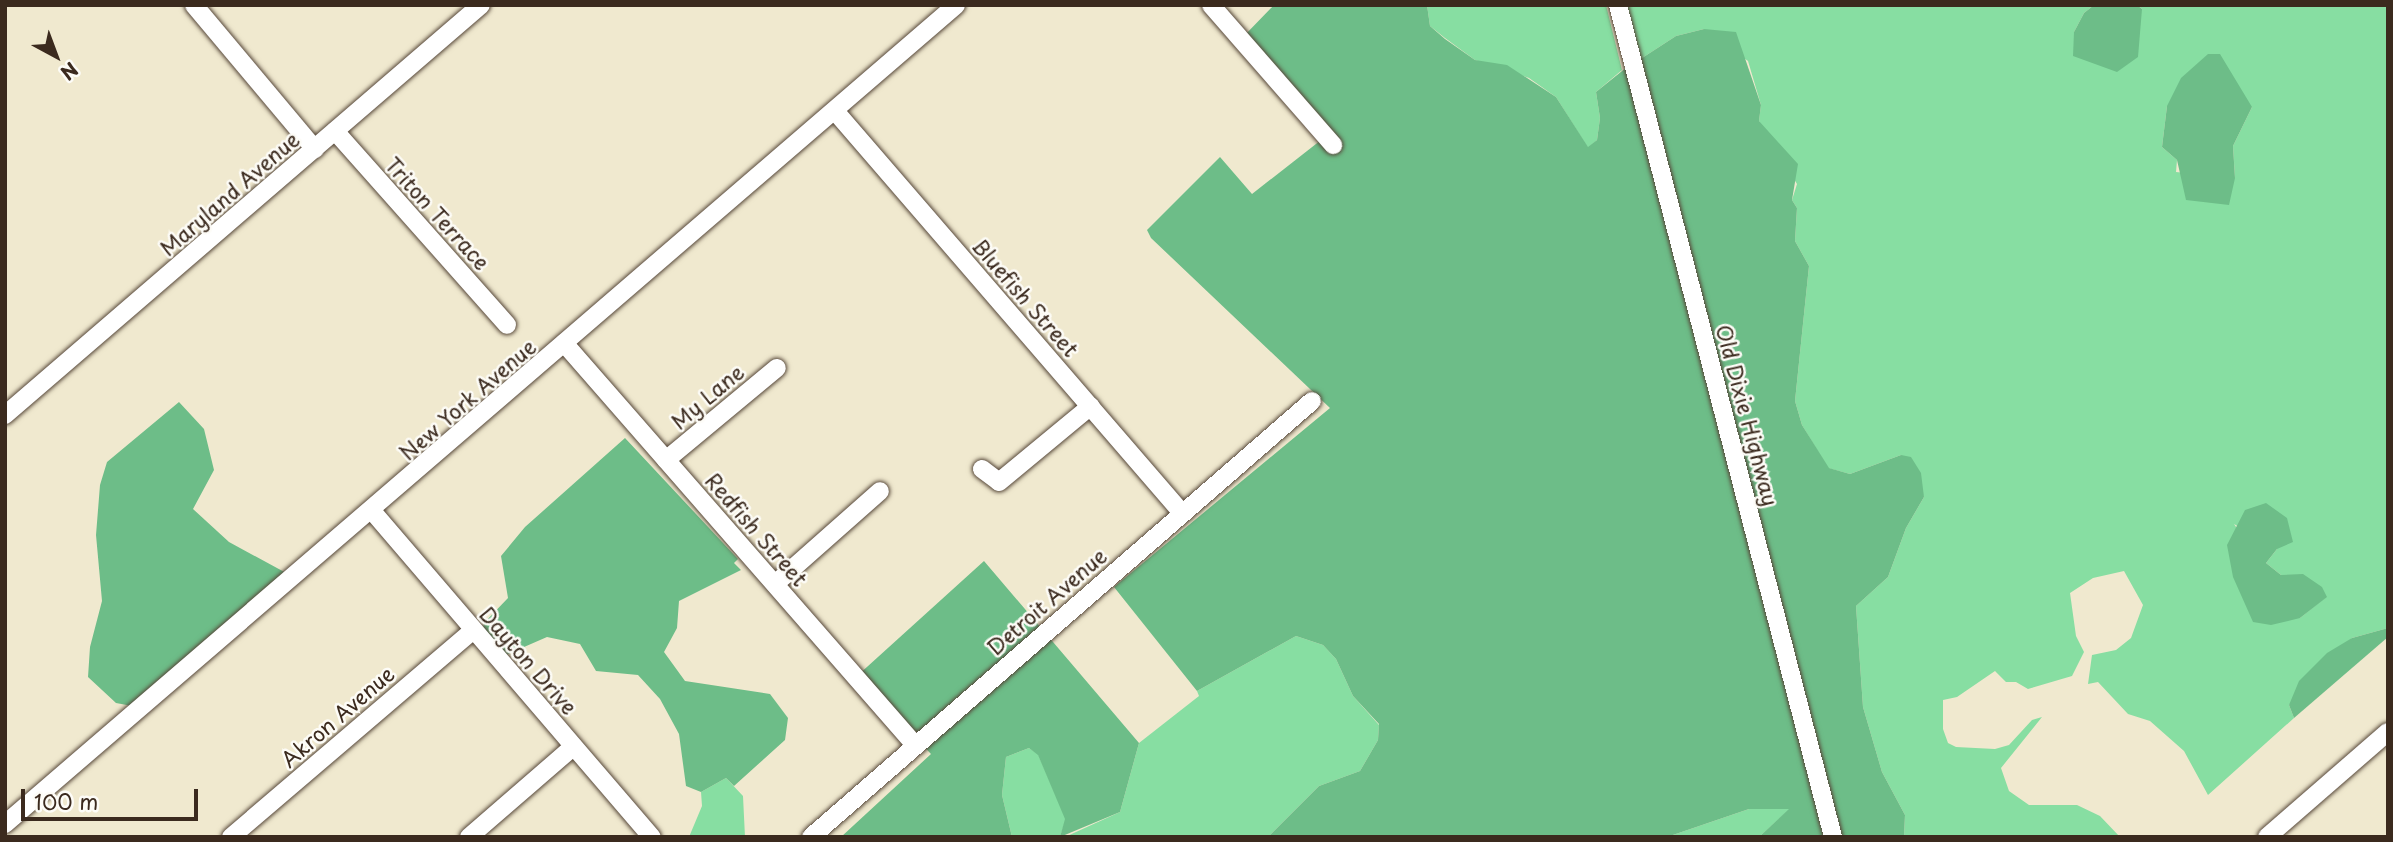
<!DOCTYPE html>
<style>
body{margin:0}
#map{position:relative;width:2393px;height:842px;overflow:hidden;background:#f0e9cf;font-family:"Playpen Sans",sans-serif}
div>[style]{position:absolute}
.green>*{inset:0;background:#87dea2}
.forest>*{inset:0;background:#6dbd88}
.roads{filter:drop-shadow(0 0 2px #564739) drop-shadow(0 0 2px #564739)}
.minor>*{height:18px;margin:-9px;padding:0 9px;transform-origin:9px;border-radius:9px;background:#fff}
span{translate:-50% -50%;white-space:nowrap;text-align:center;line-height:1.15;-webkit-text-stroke:5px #fdfcf7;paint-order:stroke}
.street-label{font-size:21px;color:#3b2a1e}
.frame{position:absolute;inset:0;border:7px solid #3b2a1e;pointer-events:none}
.north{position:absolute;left:21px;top:21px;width:70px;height:70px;-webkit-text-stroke:5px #fdfcf7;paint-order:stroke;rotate:139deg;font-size:19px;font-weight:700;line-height:28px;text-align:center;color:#3b2a1e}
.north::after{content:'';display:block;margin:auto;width:24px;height:32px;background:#3b2a1e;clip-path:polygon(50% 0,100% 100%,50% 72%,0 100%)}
.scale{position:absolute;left:21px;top:789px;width:177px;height:32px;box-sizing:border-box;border:4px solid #3b2a1e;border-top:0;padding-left:9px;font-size:21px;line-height:24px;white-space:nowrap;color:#3b2a1e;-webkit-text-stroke:5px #fdfcf7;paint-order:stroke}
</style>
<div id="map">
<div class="green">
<i style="clip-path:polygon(1427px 5px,1606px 5px,1622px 70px,1596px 92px,1600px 118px,1597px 140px,1588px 148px,1556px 97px,1529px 78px,1475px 60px,1445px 38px,1430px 26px)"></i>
<i style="clip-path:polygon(evenodd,1624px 5px,2094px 5px,2084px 13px,2074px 32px,2142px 9px,2137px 5px,2388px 5px,2388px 628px,2352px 638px,2289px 705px,2294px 718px,2208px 795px,2184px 751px,2150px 721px,2128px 714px,2098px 682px,2088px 684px,2092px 655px,2116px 650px,2131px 638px,2143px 605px,2124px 571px,2093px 578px,2070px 593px,2076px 636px,2084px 652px,2072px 676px,2028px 689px,2016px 682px,2006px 682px,1995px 671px,1957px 697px,1943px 700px,1943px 729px,1948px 743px,1956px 747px,1995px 749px,2009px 745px,2032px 720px,2042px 717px,2001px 768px,2009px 791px,2029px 805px,2077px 805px,2100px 816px,2120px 837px,1904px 837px,1905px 815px,1882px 772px,1863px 707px,1856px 606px,1888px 577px,1906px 528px,1924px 497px,1901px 455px,1850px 474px,1828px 468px,1802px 425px,1795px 401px,1809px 266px,1795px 241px,1797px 208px,1792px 200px,1797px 184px,1759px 121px,1761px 105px,1748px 61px,1704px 29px,1676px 36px,1639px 60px,1624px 5px,2167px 106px,2252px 107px,2233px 146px,2235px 178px,2176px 172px,2177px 160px,2162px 147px,2167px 106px,1624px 5px,2234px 524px,2277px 549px,2266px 563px,2281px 575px,2326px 597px,2300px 618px,2234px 524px)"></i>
<i style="clip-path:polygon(1296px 636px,1323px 645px,1336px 659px,1353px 696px,1379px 725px,1378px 740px,1360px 771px,1319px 786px,1268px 837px,1065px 837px,1120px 812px,1139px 743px,1199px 696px,1197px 691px)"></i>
<i style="clip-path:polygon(1029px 748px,1038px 754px,1066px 819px,1060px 837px,1012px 837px,1002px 795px,1006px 757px)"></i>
<i style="clip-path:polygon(726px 778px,743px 796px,745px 837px,689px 837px,702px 806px,701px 792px)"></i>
<i style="clip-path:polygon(1749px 809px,1790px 809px,1759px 837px,1667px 837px)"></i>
</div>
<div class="forest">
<i style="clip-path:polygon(1274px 5px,1427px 5px,1430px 26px,1445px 39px,1475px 60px,1507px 65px,1556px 97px,1588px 147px,1597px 140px,1600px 118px,1596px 92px,1627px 67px,1826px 837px,1759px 837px,1789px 809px,1749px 809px,1667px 837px,1268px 837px,1319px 786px,1360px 771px,1378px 740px,1379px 724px,1353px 696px,1336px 659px,1323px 645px,1296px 636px,1197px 691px,1114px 587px,1330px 408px,1151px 238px,1147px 230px,1220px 157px,1252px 194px,1330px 133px,1242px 38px)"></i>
<i style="clip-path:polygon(2094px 5px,2137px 5px,2142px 9px,2138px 57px,2117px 72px,2073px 56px,2074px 32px,2084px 13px)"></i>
<i style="clip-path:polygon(1704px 29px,1736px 32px,1761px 105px,1759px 121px,1798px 164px,1792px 200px,1797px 208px,1795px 241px,1809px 266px,1795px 401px,1802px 425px,1829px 468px,1850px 474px,1901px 455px,1911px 457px,1921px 473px,1924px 497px,1906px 528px,1888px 577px,1856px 606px,1863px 707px,1882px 772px,1905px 815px,1904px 837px,1839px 837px,1639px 60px,1676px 36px)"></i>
<i style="clip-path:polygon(2208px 54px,2220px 54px,2252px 107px,2233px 146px,2235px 178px,2229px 205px,2186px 200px,2177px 160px,2162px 147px,2167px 106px,2181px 78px)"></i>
<i style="clip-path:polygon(179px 402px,204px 429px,214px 470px,193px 509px,229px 542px,288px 574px,132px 706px,116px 703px,88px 677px,90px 647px,102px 601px,96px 535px,100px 485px,107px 462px)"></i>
<i style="clip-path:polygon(625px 438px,738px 559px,734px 563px,741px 570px,679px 601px,677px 628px,664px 652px,685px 681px,770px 694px,788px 718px,785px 740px,734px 786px,726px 778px,701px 792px,686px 786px,679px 734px,660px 699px,638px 675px,596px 671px,580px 644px,547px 637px,506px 655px,481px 644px,484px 623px,508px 598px,501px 556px,525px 527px)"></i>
<i style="clip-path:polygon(2266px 503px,2287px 518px,2293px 542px,2277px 549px,2266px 563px,2281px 575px,2303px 574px,2322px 587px,2327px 597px,2300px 618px,2271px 625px,2253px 622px,2233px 577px,2227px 545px,2245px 510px)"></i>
<i style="clip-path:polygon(984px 561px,1139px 743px,1120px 812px,1060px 837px,1065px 819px,1038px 755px,1029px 748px,1006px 757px,1002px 795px,1012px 837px,841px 837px,931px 754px,857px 676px)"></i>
<i style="clip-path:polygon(2388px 628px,2388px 637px,2294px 718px,2289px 705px,2299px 681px,2327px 653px,2352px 638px)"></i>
</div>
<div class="roads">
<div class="minor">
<i style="left:194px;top:5px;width:188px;rotate:50deg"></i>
<i style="left:1211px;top:5px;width:186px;rotate:48.9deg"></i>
<i style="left:1618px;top:5px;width:859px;rotate:75.51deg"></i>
<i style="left:835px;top:111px;width:531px;rotate:49.2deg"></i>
<i style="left:335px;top:131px;width:259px;rotate:48.4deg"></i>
<i style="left:564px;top:343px;width:534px;rotate:48.87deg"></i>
<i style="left:5px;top:415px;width:628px;rotate:-40.74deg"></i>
<i style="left:666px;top:460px;width:144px;rotate:-39.7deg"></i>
<i style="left:982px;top:469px;width:21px;rotate:37deg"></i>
<i style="left:999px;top:482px;width:119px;rotate:-39.6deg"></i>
<i style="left:373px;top:512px;width:428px;rotate:49.4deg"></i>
<i style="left:775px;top:584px;width:140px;rotate:-41.5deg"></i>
<i style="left:5px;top:824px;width:1255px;rotate:-40.73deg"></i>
<i style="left:231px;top:837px;width:318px;rotate:-40.5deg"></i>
<i style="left:469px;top:837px;width:138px;rotate:-40.9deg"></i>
<i style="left:811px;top:837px;width:664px;rotate:-41.03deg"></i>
<i style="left:2267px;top:837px;width:160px;rotate:-41deg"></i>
</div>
</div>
<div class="street-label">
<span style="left:229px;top:193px;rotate:-41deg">Maryland Avenue</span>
<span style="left:438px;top:213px;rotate:48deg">Triton Terrace</span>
<span style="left:1026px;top:297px;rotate:49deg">Bluefish Street</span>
<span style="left:707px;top:396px;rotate:-40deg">My Lane</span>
<span style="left:467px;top:399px;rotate:-41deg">New York Avenue</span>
<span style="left:1748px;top:415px;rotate:75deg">Old Dixie Highway</span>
<span style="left:757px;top:529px;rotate:49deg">Redfish Street</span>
<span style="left:1046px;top:601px;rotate:-41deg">Detroit Avenue</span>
<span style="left:529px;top:660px;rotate:49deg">Dayton Drive</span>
<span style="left:337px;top:716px;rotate:-41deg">Akron Avenue</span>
</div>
<div class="frame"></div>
<div class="north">N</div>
<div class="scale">100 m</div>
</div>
